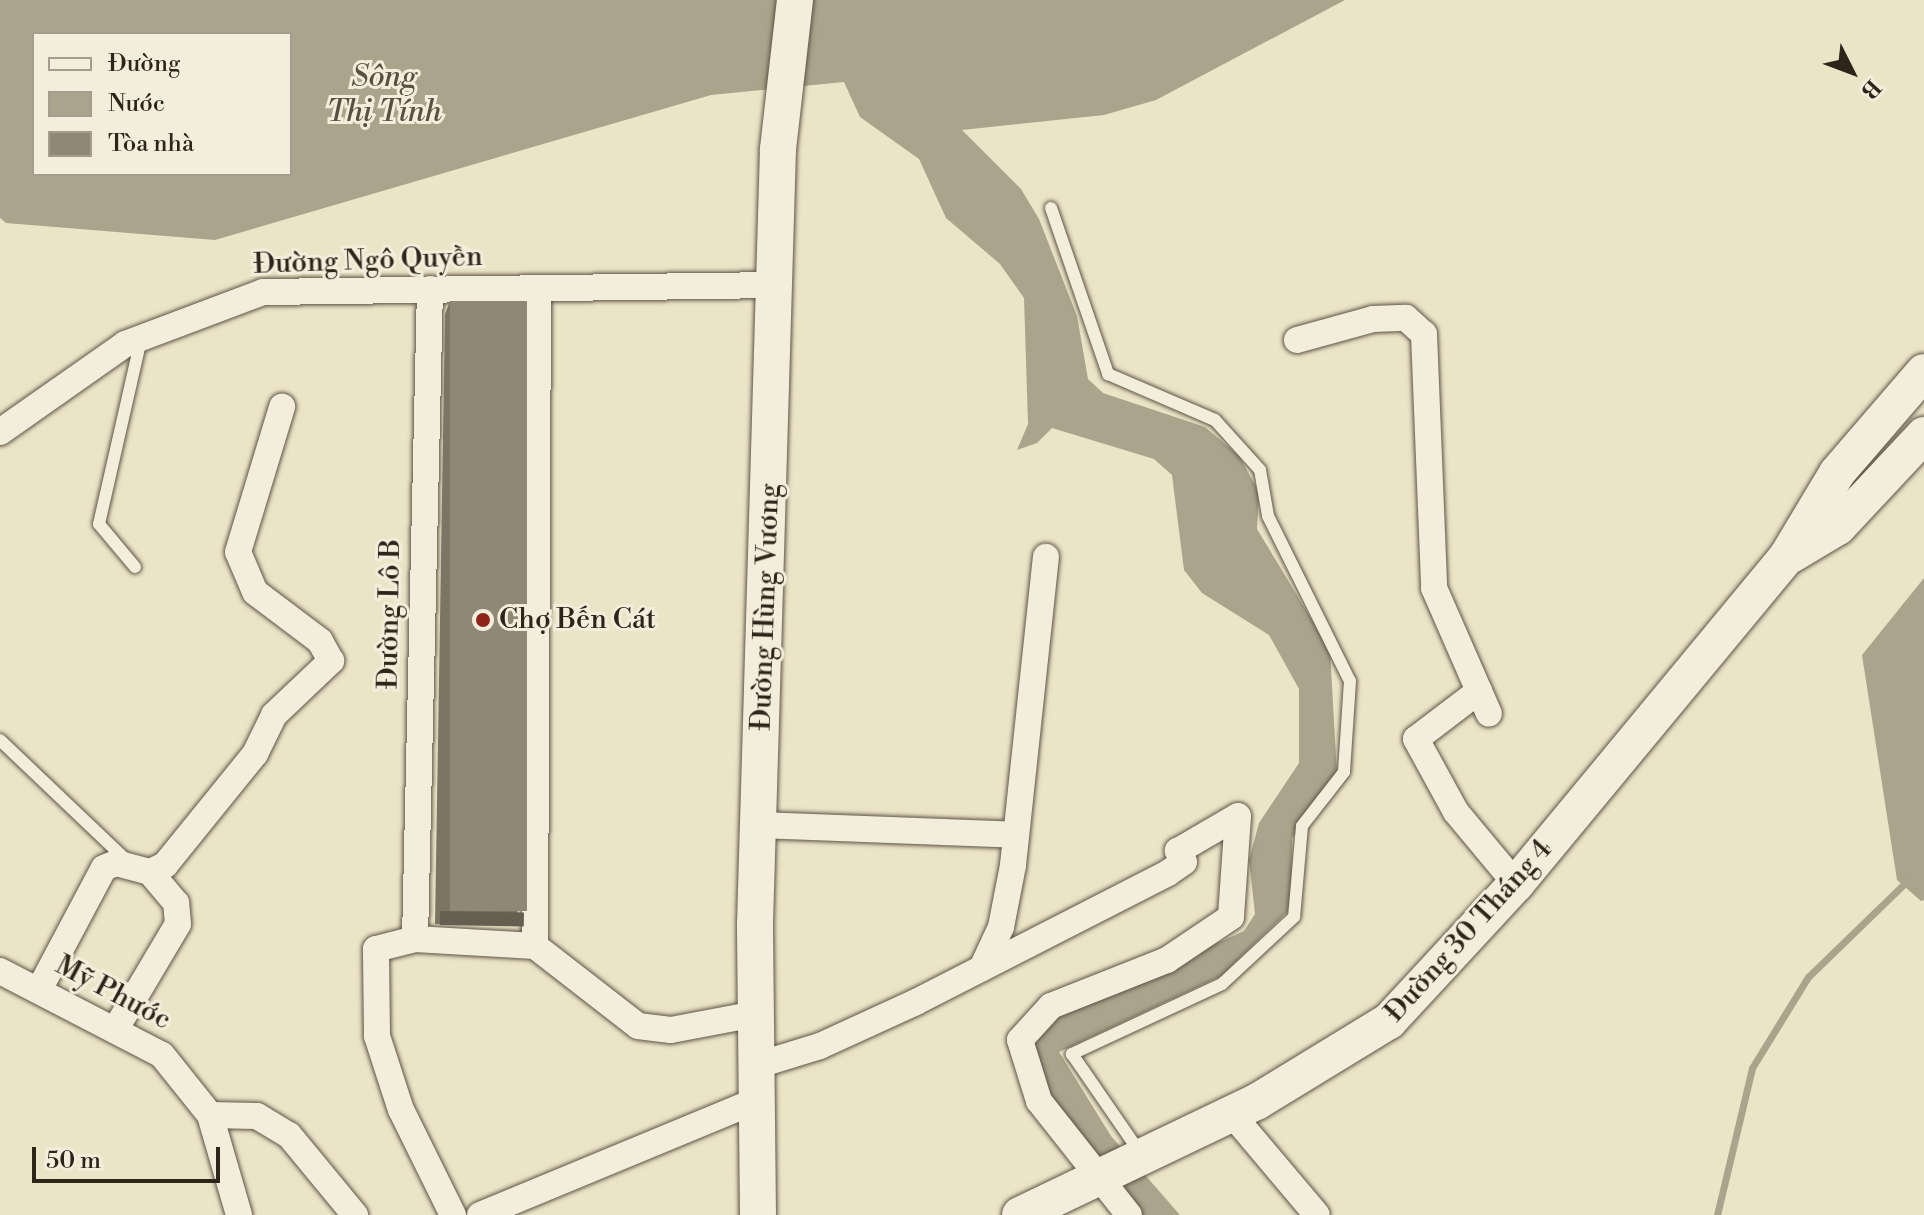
<!DOCTYPE html>
<meta charset="utf-8">
<style>
body{margin:0}
#map{position:relative;width:1924px;height:1215px;overflow:hidden;background:#ece4c7;font-family:"Libre Bodoni",serif}
div>[style]{position:absolute}
.water>*{inset:0;background:#aba38c}
.stream>*{height:7px;margin:-3.5px;padding:0 3.5px;transform-origin:3.5px;border-radius:3.5px;background:#aba38c}
.roads{filter:drop-shadow(0 0 2px #5d5445) drop-shadow(0 0 2px #5d5445)}
.lane>*{height:12px;margin:-6px;padding:0 6px;transform-origin:6px;border-radius:6px;background:#f3eddb}
.street>*{height:26px;margin:-13px;padding:0 13px;transform-origin:13px;border-radius:13px;background:#f3eddb}
.secondary>*{height:36px;margin:-18px;padding:0 18px;transform-origin:18px;border-radius:18px;background:#f3eddb}
.wall>*{inset:0;background:#7c7564}
.shaded-wall>*{inset:0;background:#655f51;transform-origin:0 0}
.building>*{inset:0;background:#908874;transform-origin:0 0}
.dots>*{width:22px;height:22px;translate:-50% -50%;box-sizing:border-box;border:4px solid #f3eddb;border-radius:50%}
span{translate:-50% -50%;white-space:nowrap;text-align:center;line-height:1.15;-webkit-text-stroke:6px #f3eddb;paint-order:stroke}
.street-label{font-size:28px;color:#2d241a}
.poi-label{font-size:28px;color:#2d241a}
.left{translate:0 -50%;text-align:left}
.water-label{font-size:30px;color:#595042;font-style:italic}
.legend{position:absolute;left:32px;top:32px;width:260px;height:144px;box-sizing:border-box;background:#f3eddb;border:2px solid #a49d8e;margin:0;padding:10px 14px;list-style:none;font-size:24px;color:#2d241a}
.legend li{display:flex;align-items:center;gap:16px;height:40px}
.legend b{width:40px;border:2px solid #a49d8e}
.north{position:absolute;left:1812px;top:32px;width:80px;height:80px;-webkit-text-stroke:6px #f3eddb;paint-order:stroke;rotate:132deg;font-size:22px;font-weight:700;line-height:32px;text-align:center;color:#2d241a}
.north::after{content:'';display:block;margin:auto;width:28px;height:36px;background:#2d241a;clip-path:polygon(50% 0,100% 100%,50% 72%,0 100%)}
.scale{position:absolute;left:32px;top:1147px;width:188px;height:36px;box-sizing:border-box;border:4px solid #2d241a;border-top:0;padding-left:10px;font-size:24px;line-height:28px;white-space:nowrap;color:#2d241a;-webkit-text-stroke:6px #f3eddb;paint-order:stroke}
</style>
<div id="map">
<div class="water">
<i style="clip-path:polygon(evenodd,0 0,1345px 0,1156px 100px,1104px 115px,962px 130px,1021px 189px,1039px 219px,1077px 316px,1088px 379px,1103px 393px,1205px 427px,1239px 456px,1259px 492px,1257px 529px,1330px 650px,1337px 774px,1292px 838px,1291px 908px,1221px 976px,1059px 1052px,1111px 1136px,1180px 1215px,1138px 1215px,1040px 1086px,1032px 1045px,1061px 1014px,1244px 931px,1255px 914px,1249px 860px,1259px 823px,1299px 763px,1299px 689px,1269px 635px,1202px 593px,1184px 570px,1172px 475px,1154px 459px,1052px 428px,1037px 443px,1017px 450px,1028px 424px,1024px 298px,1000px 264px,946px 218px,919px 159px,860px 117px,844px 82px,711px 95px,215px 240px,6px 223px,0 218px,0 0,34px 34px,290px 34px,290px 174px,34px 174px,34px 34px)"></i>
<i style="clip-path:polygon(1924px 578px,1924px 900px,1921px 901px,1897px 880px,1862px 655px)"></i>
</div>
<div class="stream">
<i style="left:1717px;top:1215px;width:151px;rotate:-76.6deg"></i>
<i style="left:1752px;top:1068px;width:107px;rotate:-58.4deg"></i>
<i style="left:1808px;top:977px;width:139px;rotate:-44.1deg"></i>
</div>
<div class="roads">
<div class="lane">
<i style="left:1051px;top:208px;width:176px;rotate:71deg"></i>
<i style="left:1108px;top:374px;width:116px;rotate:23.3deg"></i>
<i style="left:1215px;top:420px;width:67px;rotate:48deg"></i>
<i style="left:1260px;top:470px;width:47px;rotate:80.1deg"></i>
<i style="left:1268px;top:516px;width:184px;rotate:63.6deg"></i>
<i style="left:1350px;top:681px;width:91px;rotate:93.8deg"></i>
<i style="left:1344px;top:772px;width:68px;rotate:127.9deg"></i>
<i style="left:1302px;top:826px;width:91px;rotate:95deg"></i>
<i style="left:1294px;top:917px;width:98px;rotate:137.1deg"></i>
<i style="left:1222px;top:984px;width:166px;rotate:155deg"></i>
<i style="left:1072px;top:1054px;width:121px;rotate:55.4deg"></i>
<i style="left:135px;top:567px;width:56px;rotate:-129.9deg"></i>
<i style="left:99px;top:524px;width:190px;rotate:-77.2deg"></i>
<i style="left:0;top:740px;width:177px;rotate:43.6deg"></i>
</div>
<div class="street">
<i style="left:1297px;top:340px;width:79px;rotate:-15.4deg"></i>
<i style="left:1373px;top:319px;width:33px;rotate:-2deg"></i>
<i style="left:1406px;top:318px;width:24px;rotate:42deg"></i>
<i style="left:1424px;top:334px;width:254px;rotate:87.7deg"></i>
<i style="left:1434px;top:588px;width:137px;rotate:66.4deg"></i>
<i style="left:0;top:432px;width:153px;rotate:-35.1deg"></i>
<i style="left:125px;top:344px;width:147px;rotate:-20.6deg"></i>
<i style="left:263px;top:292px;width:513px;rotate:-0.78deg"></i>
<i style="left:1479px;top:691px;width:79px;rotate:142.7deg"></i>
<i style="left:1416px;top:739px;width:83px;rotate:61.3deg"></i>
<i style="left:1456px;top:812px;width:94px;rotate:50.2deg"></i>
<i style="left:759px;top:825px;width:257px;rotate:2.2deg"></i>
<i style="left:415px;top:939px;width:650px;rotate:-88.68deg"></i>
<i style="left:535px;top:946px;width:657px;rotate:-89.74deg"></i>
<i style="left:982px;top:968px;width:45px;rotate:-65.1deg"></i>
<i style="left:1001px;top:927px;width:63px;rotate:-79deg"></i>
<i style="left:1013px;top:865px;width:310px;rotate:-83.9deg"></i>
<i style="left:0;top:971px;width:182px;rotate:27.4deg"></i>
<i style="left:162px;top:1055px;width:77px;rotate:51.3deg"></i>
<i style="left:210px;top:1115px;width:104px;rotate:73.8deg"></i>
<i style="left:39px;top:990px;width:138px;rotate:-62deg"></i>
<i style="left:104px;top:868px;width:13px;rotate:-23deg"></i>
<i style="left:116px;top:863px;width:35px;rotate:15deg"></i>
<i style="left:150px;top:872px;width:17px;rotate:-25deg"></i>
<i style="left:165px;top:865px;width:143px;rotate:-51deg"></i>
<i style="left:255px;top:754px;width:43px;rotate:-64deg"></i>
<i style="left:274px;top:715px;width:79px;rotate:-43.5deg"></i>
<i style="left:331px;top:661px;width:23px;rotate:-119deg"></i>
<i style="left:320px;top:641px;width:81px;rotate:-143deg"></i>
<i style="left:255px;top:592px;width:43px;rotate:-113deg"></i>
<i style="left:238px;top:552px;width:152px;rotate:-73.1deg"></i>
<i style="left:115px;top:1030px;width:123px;rotate:-59.3deg"></i>
<i style="left:178px;top:924px;width:21px;rotate:-95deg"></i>
<i style="left:176px;top:903px;width:40px;rotate:-130deg"></i>
<i style="left:755px;top:1066px;width:68px;rotate:-17.1deg"></i>
<i style="left:820px;top:1046px;width:106px;rotate:-24.6deg"></i>
<i style="left:916px;top:1002px;width:283px;rotate:-27.1deg"></i>
<i style="left:1168px;top:873px;width:19px;rotate:-35deg"></i>
<i style="left:1184px;top:862px;width:13px;rotate:-119deg"></i>
<i style="left:1178px;top:851px;width:69px;rotate:-30.3deg"></i>
<i style="left:1238px;top:816px;width:101px;rotate:94deg"></i>
<i style="left:1231px;top:917px;width:77px;rotate:146.1deg"></i>
<i style="left:1167px;top:960px;width:125px;rotate:158.4deg"></i>
<i style="left:1051px;top:1006px;width:46px;rotate:132.4deg"></i>
<i style="left:1020px;top:1040px;width:64px;rotate:72.7deg"></i>
<i style="left:1039px;top:1101px;width:145px;rotate:51.7deg"></i>
<i style="left:1231px;top:1113px;width:133px;rotate:49.9deg"></i>
<i style="left:210px;top:1115px;width:47px;rotate:1.2deg"></i>
<i style="left:257px;top:1116px;width:37px;rotate:31deg"></i>
<i style="left:289px;top:1135px;width:104px;rotate:50.5deg"></i>
<i style="left:453px;top:1215px;width:117px;rotate:-116.3deg"></i>
<i style="left:401px;top:1110px;width:78px;rotate:-108deg"></i>
<i style="left:377px;top:1036px;width:87px;rotate:-90.7deg"></i>
<i style="left:376px;top:949px;width:40px;rotate:-14.4deg"></i>
<i style="left:415px;top:939px;width:120px;rotate:3.3deg"></i>
<i style="left:535px;top:946px;width:130px;rotate:37.8deg"></i>
<i style="left:638px;top:1026px;width:33px;rotate:7deg"></i>
<i style="left:671px;top:1030px;width:86px;rotate:-10.7deg"></i>
<i style="left:480px;top:1215px;width:298px;rotate:-22.5deg"></i>
</div>
<div class="secondary">
<i style="left:1791px;top:555px;width:55px;rotate:-30.8deg"></i>
<i style="left:1838px;top:527px;width:126px;rotate:-46.9deg"></i>
<i style="left:758px;top:1215px;width:291px;rotate:-90.6deg"></i>
<i style="left:755px;top:924px;width:775px;rotate:-88.3deg"></i>
<i style="left:778px;top:149px;width:150px;rotate:-83.5deg"></i>
<i style="left:1020px;top:1215px;width:264px;rotate:-25.6deg"></i>
<i style="left:1258px;top:1101px;width:153px;rotate:-31.4deg"></i>
<i style="left:1389px;top:1021px;width:187px;rotate:-47.2deg"></i>
<i style="left:1516px;top:884px;width:423px;rotate:-50.4deg"></i>
<i style="left:1786px;top:558px;width:99px;rotate:-59deg"></i>
<i style="left:1837px;top:473px;width:133px;rotate:-49.3deg"></i>
</div>
</div>
<div class="wall">
<i style="clip-path:polygon(450px 301px,519px 925px,435px 924px,445px 314px)"></i>
</div>
<div class="shaded-wall">
<i style="left:440px;top:911px;width:84px;height:14px;rotate:1deg"></i>
</div>
<div class="building">
<i style="left:450px;top:301px;width:77px;height:610px"></i>
</div>
<div class="dots">
<i style="left:483px;top:620px;background:#8f2418"></i>
</div>
<div class="street-label">
<span style="left:368px;top:261px;rotate:-2deg">Đường Ngô Quyền</span>
<span style="left:766px;top:607px;rotate:-88deg">Đường Hùng Vương</span>
<span style="left:390px;top:614px;rotate:-89deg">Đường Lô B</span>
<span style="left:1469px;top:931px;rotate:-48deg">Đường 30 Tháng 4</span>
<span style="left:113px;top:993px;rotate:28deg">Mỹ Phước</span>
</div>
<div class="poi-label">
<span class="left" style="left:499px;top:620px">Chợ Bến Cát</span>
</div>
<div class="water-label">
<span style="left:384px;top:94px">Sông<br>Thị Tính</span>
</div>
<ul class="legend">
<li><b style="height:10px;background:#f3eddb"></b>Đường</li>
<li><b style="height:22px;background:#aba38c"></b>Nước</li>
<li><b style="height:22px;background:#908874"></b>Tòa nhà</li>
</ul>
<div class="north">B</div>
<div class="scale">50 m</div>
</div>
